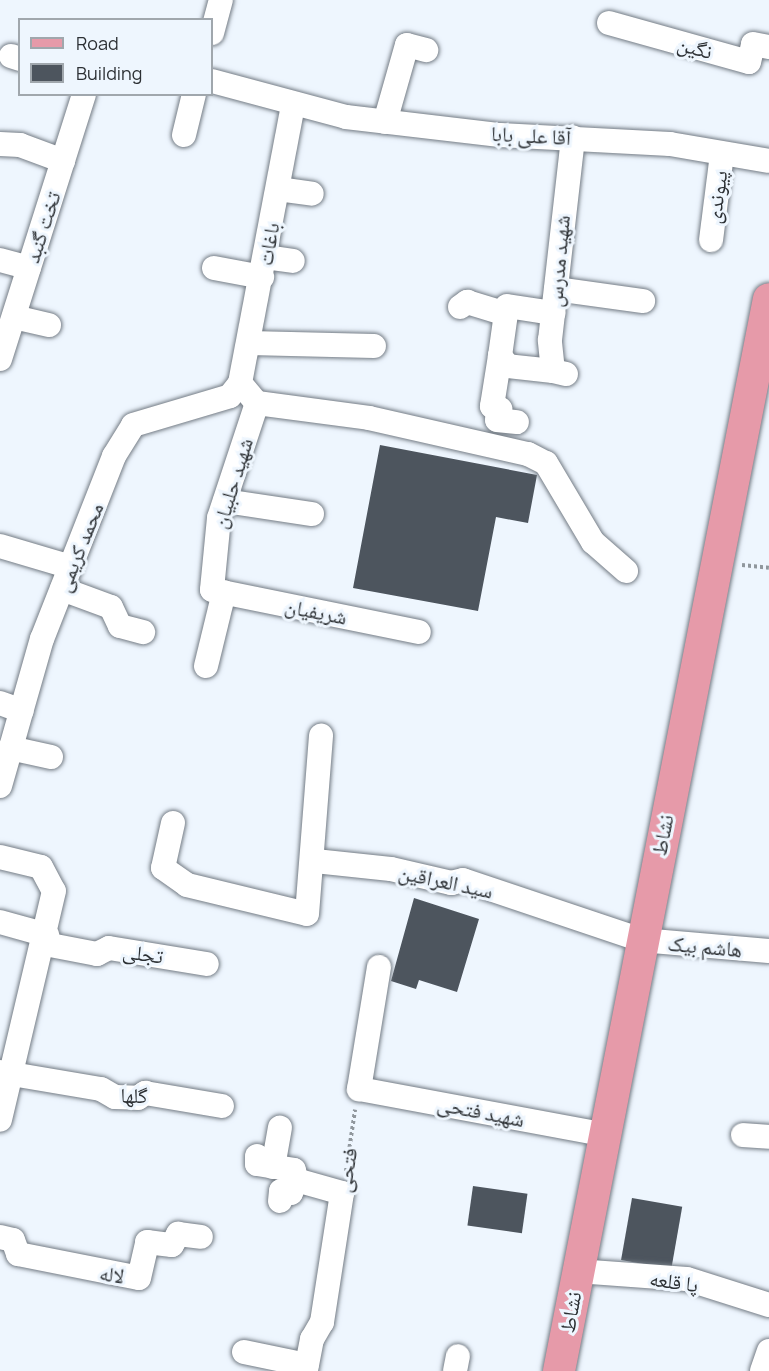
<!DOCTYPE html>
<meta charset="utf-8">
<style>
body{margin:0}
#map{position:relative;width:769px;height:1371px;overflow:hidden;background:#eef6fe;font-family:Manrope,"Noto Naskh Arabic",sans-serif}
div>[style]{position:absolute}
.building>*{inset:0;background:#4d555e;transform-origin:0 0}
.path>*{height:4px;margin-top:-2px;transform-origin:0;background:repeating-linear-gradient(90deg,#90979d 0 3px,transparent 0 6px)}
.roads{filter:drop-shadow(0 0 2px #747c85) drop-shadow(0 0 2px #747c85)}
.minor>*{height:24px;margin:-12px;padding:0 12px;transform-origin:12px;border-radius:12px;background:#fff}
.major>*{height:32px;margin:-16px;padding:0 16px;transform-origin:16px;border-radius:16px;background:#e69aa9}
span{translate:-50% -50%;white-space:nowrap;text-align:center;line-height:1.15;-webkit-text-stroke:6px #eef6fe;paint-order:stroke}
.street-label{font-size:21px;color:#2c3034}
.legend{position:absolute;left:18px;top:18px;width:195px;height:78px;box-sizing:border-box;background:#eef6fe;border:2px solid #a0a7ad;margin:0;padding:8px 10px;list-style:none;font-size:18px;color:#2c3034}
.legend li{display:flex;align-items:center;gap:12px;height:30px}
.legend b{width:30px;border:2px solid #a0a7ad}
</style>
<div id="map">
<div class="building">
<i style="clip-path:polygon(380px 445px,537px 475px,528px 523px,496px 517px,478px 611px,353px 588px)"></i>
<i style="clip-path:polygon(414px 898px,479px 919px,457px 992px,419px 980px,416px 989px,391px 981px)"></i>
<i style="left:473px;top:1186px;width:55px;height:40px;rotate:8deg"></i>
<i style="left:632px;top:1198px;width:51px;height:63px;rotate:10deg"></i>
</div>
<div class="path">
<i style="left:742px;top:565px;width:27px;rotate:6deg"></i>
<i style="left:346px;top:1171px;width:62px;rotate:-81.6deg"></i>
</div>
<div class="roads">
<div class="minor">
<i style="left:609px;top:23px;width:145px;rotate:15.6deg"></i>
<i style="left:749px;top:62px;width:18px;rotate:-77deg"></i>
<i style="left:753px;top:44px;width:16px;rotate:11deg"></i>
<i style="left:212px;top:33px;width:34px;rotate:-75deg"></i>
<i style="left:11px;top:56px;width:9px;rotate:18deg"></i>
<i style="left:212px;top:81px;width:139px;rotate:15deg"></i>
<i style="left:346px;top:117px;width:155px;rotate:6.7deg"></i>
<i style="left:500px;top:135px;width:170px;rotate:3deg"></i>
<i style="left:670px;top:144px;width:100px;rotate:9.7deg"></i>
<i style="left:385px;top:122px;width:80px;rotate:-74.1deg"></i>
<i style="left:407px;top:45px;width:20px;rotate:15deg"></i>
<i style="left:184px;top:135px;width:42px;rotate:-76.3deg"></i>
<i style="left:0;top:144px;width:20px;rotate:3deg"></i>
<i style="left:20px;top:145px;width:46px;rotate:20.4deg"></i>
<i style="left:278px;top:189px;width:34px;rotate:8deg"></i>
<i style="left:711px;top:240px;width:87px;rotate:-82.7deg"></i>
<i style="left:265px;top:257px;width:28px;rotate:8deg"></i>
<i style="left:0;top:260px;width:30px;rotate:15deg"></i>
<i style="left:214px;top:268px;width:49px;rotate:10.6deg"></i>
<i style="left:556px;top:289px;width:88px;rotate:7.9deg"></i>
<i style="left:460px;top:307px;width:9px;rotate:-36deg"></i>
<i style="left:467px;top:302px;width:41px;rotate:17.1deg"></i>
<i style="left:14px;top:317px;width:36px;rotate:13deg"></i>
<i style="left:249px;top:343px;width:125px;rotate:1.4deg"></i>
<i style="left:500px;top:356px;width:51px;rotate:99.1deg"></i>
<i style="left:492px;top:406px;width:9px;rotate:21deg"></i>
<i style="left:500px;top:409px;width:11px;rotate:105deg"></i>
<i style="left:497px;top:420px;width:20px;rotate:6deg"></i>
<i style="left:0;top:359px;width:278px;rotate:-72.4deg"></i>
<i style="left:553px;top:371px;width:45px;rotate:-173.7deg"></i>
<i style="left:508px;top:366px;width:13px;rotate:-129deg"></i>
<i style="left:500px;top:356px;width:50px;rotate:-82deg"></i>
<i style="left:507px;top:306px;width:47px;rotate:8.7deg"></i>
<i style="left:566px;top:374px;width:13px;rotate:-167deg"></i>
<i style="left:553px;top:371px;width:31px;rotate:-96deg"></i>
<i style="left:550px;top:340px;width:204px;rotate:-83.5deg"></i>
<i style="left:240px;top:383px;width:26px;rotate:50deg"></i>
<i style="left:257px;top:403px;width:121px;rotate:108.3deg"></i>
<i style="left:219px;top:518px;width:72px;rotate:95.6deg"></i>
<i style="left:212px;top:590px;width:211px;rotate:11.5deg"></i>
<i style="left:257px;top:403px;width:113px;rotate:7.6deg"></i>
<i style="left:369px;top:418px;width:163px;rotate:12.8deg"></i>
<i style="left:528px;top:454px;width:20px;rotate:27deg"></i>
<i style="left:546px;top:463px;width:92px;rotate:59.3deg"></i>
<i style="left:593px;top:542px;width:44px;rotate:41.3deg"></i>
<i style="left:225px;top:501px;width:88px;rotate:8.5deg"></i>
<i style="left:0;top:546px;width:74px;rotate:16.5deg"></i>
<i style="left:62px;top:589px;width:52px;rotate:20.2deg"></i>
<i style="left:111px;top:607px;width:21px;rotate:65deg"></i>
<i style="left:120px;top:626px;width:24px;rotate:15deg"></i>
<i style="left:206px;top:666px;width:76px;rotate:-76.3deg"></i>
<i style="left:0;top:703px;width:23px;rotate:20deg"></i>
<i style="left:10px;top:748px;width:42px;rotate:12.4deg"></i>
<i style="left:0;top:786px;width:153px;rotate:-74.1deg"></i>
<i style="left:42px;top:639px;width:197px;rotate:-68.5deg"></i>
<i style="left:114px;top:456px;width:36px;rotate:-58deg"></i>
<i style="left:133px;top:425px;width:101px;rotate:-16.6deg"></i>
<i style="left:230px;top:396px;width:16px;rotate:-52deg"></i>
<i style="left:240px;top:383px;width:284px;rotate:-79.2deg"></i>
<i style="left:173px;top:823px;width:46px;rotate:102.5deg"></i>
<i style="left:163px;top:868px;width:29px;rotate:35deg"></i>
<i style="left:187px;top:885px;width:123px;rotate:13.6deg"></i>
<i style="left:307px;top:914px;width:179px;rotate:-85.5deg"></i>
<i style="left:0;top:857px;width:42px;rotate:13.7deg"></i>
<i style="left:41px;top:867px;width:27px;rotate:62deg"></i>
<i style="left:54px;top:891px;width:235px;rotate:103.3deg"></i>
<i style="left:315px;top:861px;width:76px;rotate:6deg"></i>
<i style="left:391px;top:869px;width:62px;rotate:13.1deg"></i>
<i style="left:451px;top:883px;width:12px;rotate:-14deg"></i>
<i style="left:463px;top:880px;width:188px;rotate:18.6deg"></i>
<i style="left:641px;top:940px;width:128px;rotate:4.9deg"></i>
<i style="left:0;top:922px;width:49px;rotate:15.5deg"></i>
<i style="left:45px;top:944px;width:53px;rotate:10.9deg"></i>
<i style="left:97px;top:954px;width:13px;rotate:-27deg"></i>
<i style="left:109px;top:948px;width:99px;rotate:9.3deg"></i>
<i style="left:379px;top:967px;width:124px;rotate:99.3deg"></i>
<i style="left:359px;top:1089px;width:247px;rotate:10.5deg"></i>
<i style="left:0;top:1072px;width:102px;rotate:9.6deg"></i>
<i style="left:101px;top:1089px;width:16px;rotate:30deg"></i>
<i style="left:115px;top:1097px;width:23px;rotate:2deg"></i>
<i style="left:138px;top:1098px;width:9px;rotate:-36deg"></i>
<i style="left:145px;top:1093px;width:78px;rotate:9.6deg"></i>
<i style="left:743px;top:1135px;width:26px;rotate:4deg"></i>
<i style="left:257px;top:1156px;width:8px;rotate:90deg"></i>
<i style="left:257px;top:1164px;width:37px;rotate:9deg"></i>
<i style="left:294px;top:1170px;width:10px;rotate:79deg"></i>
<i style="left:296px;top:1180px;width:48px;rotate:15.8deg"></i>
<i style="left:342px;top:1193px;width:131px;rotate:98.8deg"></i>
<i style="left:322px;top:1322px;width:20px;rotate:120deg"></i>
<i style="left:312px;top:1339px;width:33px;rotate:101deg"></i>
<i style="left:273px;top:1167px;width:40px;rotate:-80deg"></i>
<i style="left:280px;top:1201px;width:10px;rotate:-84deg"></i>
<i style="left:281px;top:1191px;width:10px;rotate:11deg"></i>
<i style="left:291px;top:1193px;width:14px;rotate:-69deg"></i>
<i style="left:0;top:1237px;width:13px;rotate:13deg"></i>
<i style="left:13px;top:1240px;width:15px;rotate:70deg"></i>
<i style="left:18px;top:1254px;width:123px;rotate:11.2deg"></i>
<i style="left:139px;top:1278px;width:37px;rotate:-77deg"></i>
<i style="left:147px;top:1242px;width:25px;rotate:7deg"></i>
<i style="left:172px;top:1245px;width:13px;rotate:-61deg"></i>
<i style="left:178px;top:1234px;width:23px;rotate:7deg"></i>
<i style="left:577px;top:1271px;width:110px;rotate:4.2deg"></i>
<i style="left:687px;top:1279px;width:86px;rotate:17.6deg"></i>
<i style="left:244px;top:1352px;width:64px;rotate:11.7deg"></i>
<i style="left:455px;top:1371px;width:15px;rotate:-79deg"></i>
<i style="left:762px;top:1371px;width:21px;rotate:-71deg"></i>
</div>
<div class="major">
<i style="left:559px;top:1371px;width:1092px;rotate:-78.92deg"></i>
</div>
</div>
<div class="street-label">
<span style="left:695px;top:47px;rotate:15deg">نگین</span>
<span style="left:531px;top:135px;rotate:3deg">آقا علی بابا</span>
<span style="left:716px;top:197px;rotate:-82deg">پیوندی</span>
<span style="left:42px;top:227px;rotate:-72deg">تخت گنبد</span>
<span style="left:268px;top:244px;rotate:-80deg">باغات</span>
<span style="left:558px;top:261px;rotate:-85deg">شهید مدرس</span>
<span style="left:232px;top:483px;rotate:-73deg">شهید حلبیان</span>
<span style="left:79px;top:547px;rotate:-68deg">محمد کریمی</span>
<span style="left:316px;top:611px;rotate:11deg">شریفیان</span>
<span style="left:662px;top:835px;rotate:-79deg">نشاط</span>
<span style="left:446px;top:881px;rotate:12deg">سید العراقین</span>
<span style="left:705px;top:946px;rotate:5deg">هاشم بیک</span>
<span style="left:143px;top:953px;rotate:8deg">تجلی</span>
<span style="left:134px;top:1095px;rotate:1deg">گلها</span>
<span style="left:481px;top:1111px;rotate:11deg">شهید فتحی</span>
<span style="left:346px;top:1170px;rotate:-81deg">فتحی</span>
<span style="left:112px;top:1274px;rotate:9deg">لاله</span>
<span style="left:674px;top:1281px;rotate:8deg">پا قلعه</span>
<span style="left:570px;top:1312px;rotate:-80deg">نشاط</span>
</div>
<ul class="legend">
<li><b style="height:8px;background:#e69aa9"></b>Road</li>
<li><b style="height:16px;background:#4d555e"></b>Building</li>
</ul>
</div>
